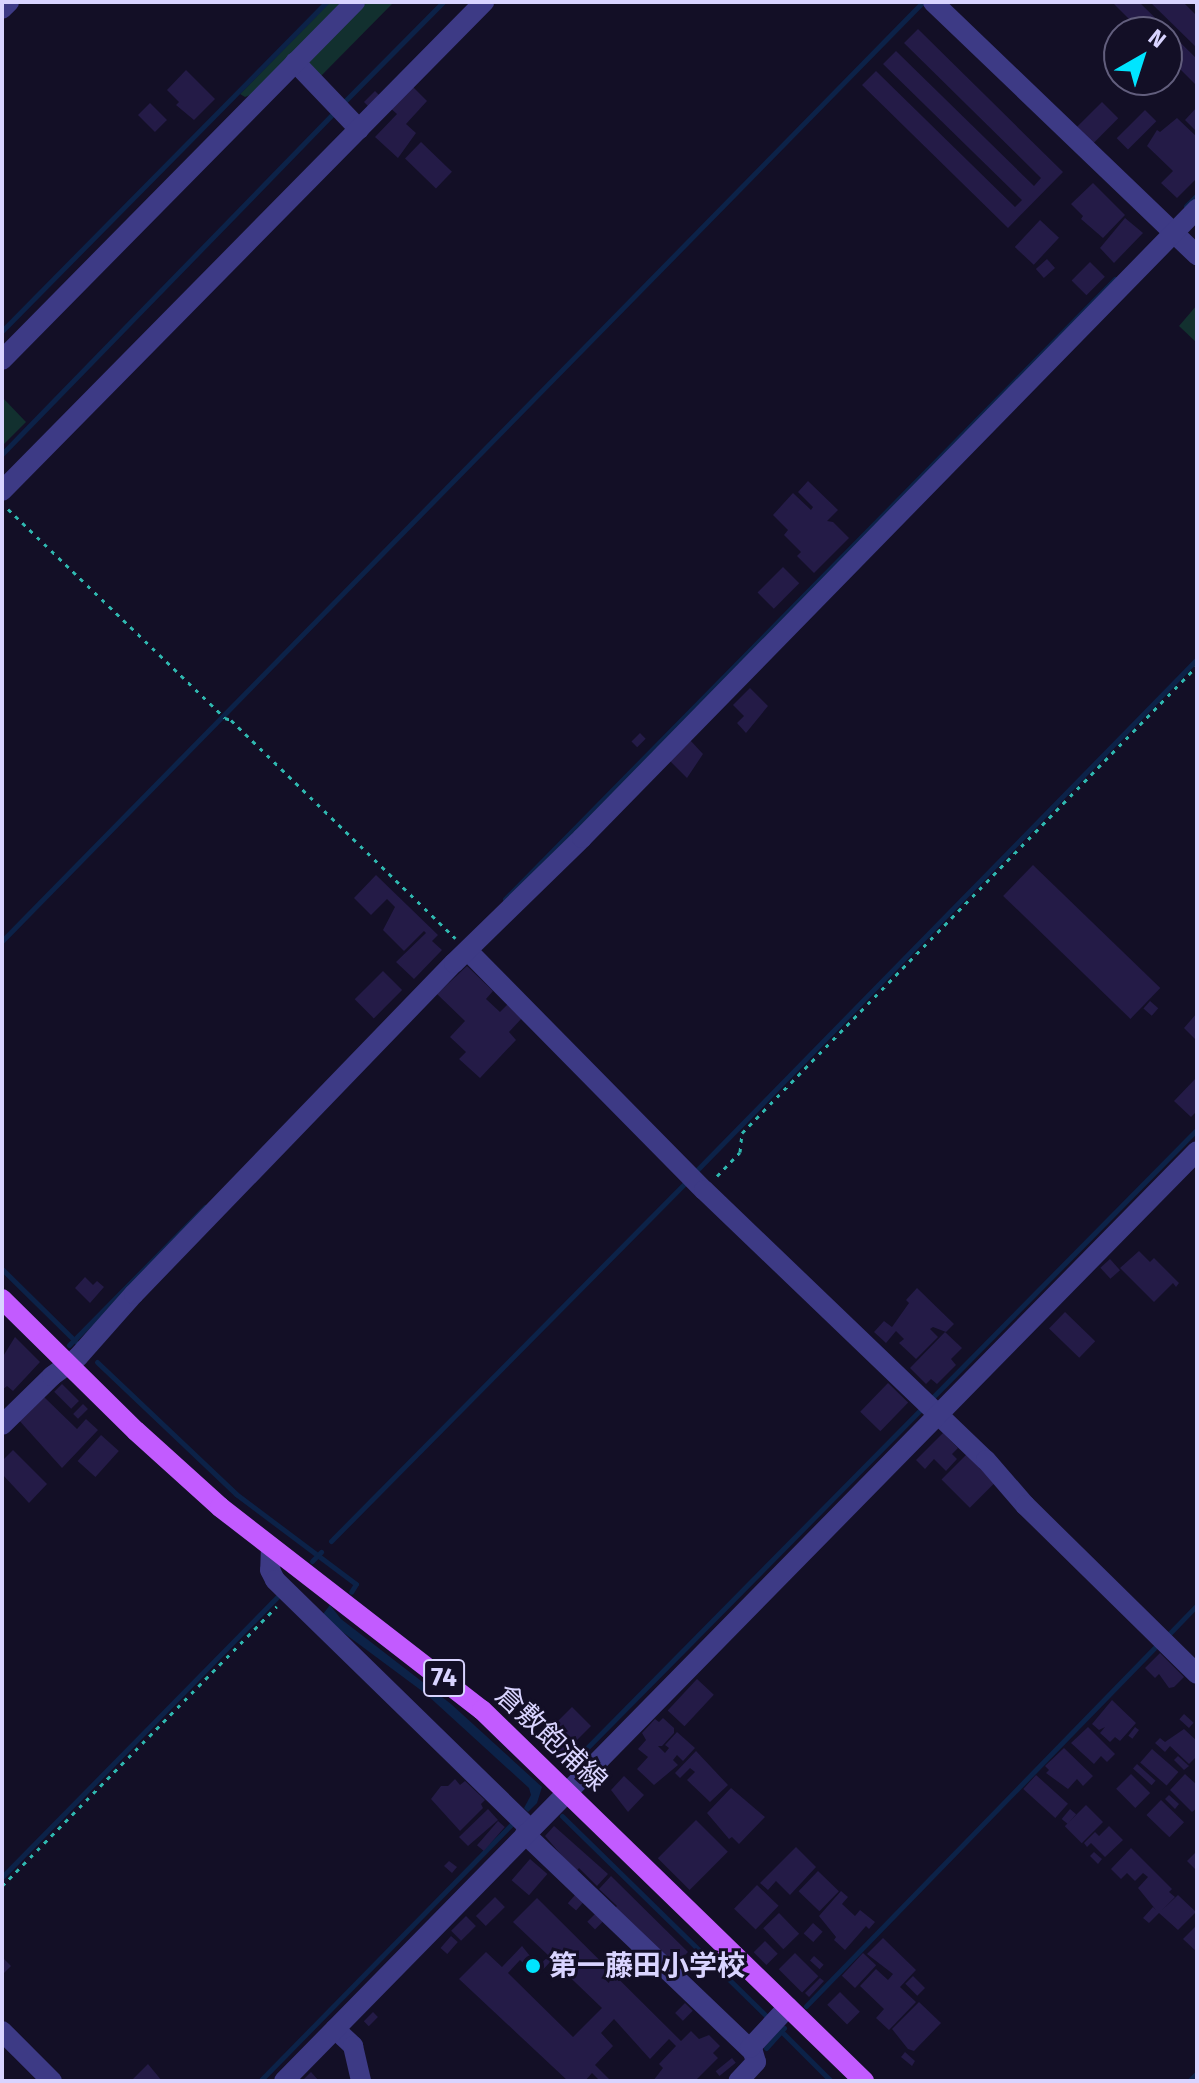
<!DOCTYPE html>
<meta charset="utf-8">
<style>
body{margin:0}
#map{position:relative;width:1199px;height:2083px;overflow:hidden;background:#130f26;font-family:"Fira Sans","Noto Sans JP",sans-serif}
div>[style]{position:absolute}
.green>*{inset:0;background:#12302f}
.water>*{inset:0;background:#0c2248}
.stream>*{height:5px;margin:-2.5px;padding:0 2.5px;transform-origin:2.5px;border-radius:2.5px;background:#0c2248}
.building>*{inset:0;background:#241b47;transform-origin:0 0}
.path>*{height:3px;margin-top:-1.5px;transform-origin:0;background:repeating-linear-gradient(90deg,#2fb8b0 0 4px,transparent 0 10px)}
.minor>*{height:20px;margin:-10px;padding:0 10px;transform-origin:10px;border-radius:10px;background:#3d3a85}
.primary>*{height:20px;margin:-10px;padding:0 10px;transform-origin:10px;border-radius:10px;background:#c25bff}
.dots>*{width:22px;height:22px;translate:-50% -50%;box-sizing:border-box;border:4px solid #130f26;border-radius:50%}
span{translate:-50% -50%;white-space:nowrap;text-align:center;line-height:1.15;-webkit-text-stroke:6px #130f26;paint-order:stroke}
.shield-label span{padding:2px 6px;background:#130f26;border:2px solid;border-radius:6px;-webkit-text-stroke-width:0}
.shield-label{font-size:26px;color:#d9d4ff;font-weight:700}
.street-label{font-size:28px;color:#d9d4ff}
.poi-label{font-size:28px;color:#d9d4ff;font-weight:700}
.left{translate:0 -50%;text-align:left}
.frame{position:absolute;inset:0;border:4px solid #d9d4ff;pointer-events:none}
.north{position:absolute;left:1103px;top:16px;width:80px;height:80px;box-sizing:border-box;background:#130f26;border:2px solid #625e7d;border-radius:50%;rotate:39deg;font-size:22px;font-weight:700;line-height:32px;text-align:center;color:#d9d4ff}
.north::after{content:'';display:block;margin:auto;width:28px;height:36px;background:#00e5ff;clip-path:polygon(50% 0,100% 100%,50% 72%,0 100%)}
</style>
<div id="map">
<div class="green">
<i style="clip-path:polygon(330px 2px,343px 2px,252px 94px,245px 97px,240px 94px)"></i>
<i style="clip-path:polygon(367px 2px,394px 2px,318px 79px,307px 63px)"></i>
<i style="clip-path:polygon(1197px 305px,1197px 343px,1179px 326px)"></i>
<i style="clip-path:polygon(2px 397px,26px 422px,2px 446px)"></i>
</div>
<div class="water">
<i style="clip-path:polygon(330px 1605px,341px 1619px,451px 1704px,542px 1787px,537px 1803px,528px 1812px,524px 1808px,531px 1795px,529px 1788px,426px 1694px,325px 1619px,323px 1614px)"></i>
</div>
<div class="stream">
<i style="left:342px;top:104px;width:144px;rotate:-45.3deg"></i>
<i style="left:1186px;top:206px;width:16px;rotate:-45deg"></i>
<i style="left:2px;top:331px;width:462px;rotate:-45.4deg"></i>
<i style="left:2px;top:454px;width:478px;rotate:-45.8deg"></i>
<i style="left:505px;top:899px;width:870px;rotate:-45.47deg"></i>
<i style="left:2px;top:941px;width:1314px;rotate:-45.56deg"></i>
<i style="left:696px;top:1171px;width:716px;rotate:-45.62deg"></i>
<i style="left:2px;top:1269px;width:103px;rotate:44.6deg"></i>
<i style="left:69px;top:1345px;width:194px;rotate:-45.4deg"></i>
<i style="left:97px;top:1362px;width:192px;rotate:43.5deg"></i>
<i style="left:236px;top:1494px;width:150px;rotate:36.9deg"></i>
<i style="left:356px;top:1584px;width:9px;rotate:122deg"></i>
<i style="left:931px;top:1399px;width:379px;rotate:-45.4deg"></i>
<i style="left:331px;top:1541px;width:505px;rotate:-45.32deg"></i>
<i style="left:312px;top:1561px;width:13px;rotate:-45deg"></i>
<i style="left:1167px;top:1636px;width:43px;rotate:-45.9deg"></i>
<i style="left:574px;top:1761px;width:499px;rotate:-45.4deg"></i>
<i style="left:562px;top:1816px;width:291px;rotate:44.4deg"></i>
<i style="left:2px;top:1877px;width:395px;rotate:-45.5deg"></i>
<i style="left:806px;top:2006px;width:504px;rotate:-45.8deg"></i>
<i style="left:777px;top:2027px;width:76px;rotate:45deg"></i>
<i style="left:766px;top:2048px;width:27px;rotate:-48deg"></i>
<i style="left:260px;top:2081px;width:363px;rotate:-45.6deg"></i>
<i style="left:1189px;top:2081px;width:11px;rotate:-45deg"></i>
</div>
<div class="building">
<i style="clip-path:polygon(1112px 2px,1139px 2px,1197px 59px,1197px 86px,1167px 56px,1167px 32px,1142px 32px)"></i>
<i style="clip-path:polygon(1150px 2px,1183px 2px,1197px 16px,1197px 48px)"></i>
<i style="clip-path:polygon(918px 29px,1063px 172px,1008px 228px,862px 85px,876px 71px,1015px 207px,1022px 200px,883px 64px,896px 51px,1034px 186px,1041px 178px,904px 43px)"></i>
<i style="clip-path:polygon(186px 70px,215px 99px,194px 120px,176px 105px,179px 102px,167px 90px)"></i>
<i style="clip-path:polygon(411px 85px,427px 101px,406px 124px,416px 133px,398px 158px,375px 137px,397px 114px,389px 107px)"></i>
<i style="clip-path:polygon(375px 91px,379px 95px,369px 107px,364px 102px)"></i>
<i style="left:1102px;top:102px;width:23px;height:38px;rotate:45deg"></i>
<i style="left:150px;top:103px;width:24px;height:17px;rotate:45deg"></i>
<i style="clip-path:polygon(1197px 107px,1197px 132px,1185px 120px)"></i>
<i style="left:1145px;top:110px;width:16px;height:40px;rotate:45deg"></i>
<i style="clip-path:polygon(1177px 118px,1197px 137px,1197px 178px,1177px 198px,1161px 183px,1173px 171px,1147px 146px,1157px 130px,1160px 132px)"></i>
<i style="left:421px;top:142px;width:43px;height:23px;rotate:44deg"></i>
<i style="clip-path:polygon(1093px 183px,1125px 215px,1103px 238px,1081px 219px,1083px 216px,1071px 204px)"></i>
<i style="clip-path:polygon(1125px 218px,1143px 233px,1114px 263px,1100px 248px)"></i>
<i style="left:1040px;top:220px;width:26px;height:37px;rotate:43deg"></i>
<i style="left:1047px;top:259px;width:12px;height:15px;rotate:48deg"></i>
<i style="left:1090px;top:262px;width:21px;height:26px;rotate:45deg"></i>
<i style="clip-path:polygon(808px 481px,838px 510px,827px 521px,833px 522px,849px 538px,814px 573px,797px 556px,801px 552px,784px 535px,788px 530px,773px 515px,793px 493px,811px 510px,813px 507px,798px 492px)"></i>
<i style="left:783px;top:567px;width:23px;height:36px;rotate:45deg"></i>
<i style="clip-path:polygon(750px 688px,768px 706px,746px 733px,737px 723px,744px 716px,733px 705px)"></i>
<i style="left:640px;top:733px;width:8px;height:12px;rotate:45deg"></i>
<i style="clip-path:polygon(689px 739px,703px 754px,687px 778px,669px 760px)"></i>
<i style="left:1033px;top:865px;width:177px;height:43px;rotate:44deg"></i>
<i style="clip-path:polygon(376px 875px,438px 935px,432px 941px,442px 950px,414px 979px,396px 962px,426px 933px,424px 931px,404px 951px,383px 930px,395px 907px,387px 899px,371px 915px,354px 898px)"></i>
<i style="clip-path:polygon(467px 966px,493px 991px,486px 999px,500px 1012px,508px 1004px,522px 1018px,509px 1032px,516px 1040px,480px 1078px,459px 1059px,466px 1052px,450px 1037px,465px 1021px,437px 994px)"></i>
<i style="left:383px;top:971px;width:27px;height:40px;rotate:45deg"></i>
<i style="left:1150px;top:1001px;width:11px;height:10px;rotate:41deg"></i>
<i style="clip-path:polygon(1197px 1013px,1197px 1041px,1184px 1028px)"></i>
<i style="clip-path:polygon(1197px 1077px,1197px 1111px,1191px 1117px,1174px 1101px)"></i>
<i style="clip-path:polygon(1139px 1251px,1150px 1262px,1154px 1258px,1179px 1283px,1176px 1287px,1173px 1283px,1154px 1302px,1120px 1268px)"></i>
<i style="left:1110px;top:1259px;width:15px;height:13px;rotate:48deg"></i>
<i style="clip-path:polygon(85px 1277px,93px 1285px,97px 1281px,104px 1287px,90px 1303px,75px 1288px)"></i>
<i style="clip-path:polygon(917px 1288px,954px 1324px,946px 1332px,933px 1327px,930px 1329px,938px 1337px,916px 1359px,899px 1343px,904px 1339px,896px 1331px,886px 1343px,874px 1332px,884px 1321px,892px 1327px,909px 1303px,906px 1300px)"></i>
<i style="left:1065px;top:1312px;width:42px;height:23px;rotate:44deg"></i>
<i style="clip-path:polygon(945px 1332px,962px 1348px,951px 1359px,956px 1365px,937px 1384px,931px 1379px,926px 1384px,910px 1368px)"></i>
<i style="clip-path:polygon(15px 1337px,40px 1362px,13px 1391px,7px 1386px,2px 1390px,2px 1358px)"></i>
<i style="left:888px;top:1383px;width:28px;height:40px;rotate:44deg"></i>
<i style="left:62px;top:1384px;width:24px;height:11px;rotate:45deg"></i>
<i style="clip-path:polygon(42px 1395px,77px 1429px,86px 1419px,98px 1430px,62px 1468px,17px 1418px)"></i>
<i style="left:83px;top:1404px;width:7px;height:14px;rotate:45deg"></i>
<i style="clip-path:polygon(943px 1433px,958px 1448px,952px 1454px,957px 1459px,946px 1471px,934px 1459px,925px 1469px,916px 1460px)"></i>
<i style="left:101px;top:1435px;width:24px;height:35px;rotate:42deg"></i>
<i style="clip-path:polygon(13px 1450px,47px 1484px,29px 1503px,2px 1474px,2px 1461px)"></i>
<i style="left:967px;top:1454px;width:40px;height:36px;rotate:45deg"></i>
<i style="clip-path:polygon(1160px 1653px,1184px 1677px,1174px 1687px,1169px 1688px,1159px 1674px,1155px 1678px,1145px 1668px)"></i>
<i style="left:697px;top:1679px;width:23px;height:43px;rotate:43deg"></i>
<i style="clip-path:polygon(1112px 1700px,1136px 1723px,1120px 1741px,1115px 1737px,1110px 1742px,1100px 1733px,1105px 1727px,1099px 1730px,1092px 1724px)"></i>
<i style="clip-path:polygon(572px 1707px,591px 1726px,557px 1760px,545px 1748px,562px 1730px,556px 1723px)"></i>
<i style="left:1184px;top:1714px;width:13px;height:7px;rotate:42deg"></i>
<i style="clip-path:polygon(663px 1718px,674px 1728px,674px 1733px,662px 1746px,658px 1746px,665px 1753px,669px 1748px,665px 1745px,677px 1732px,695px 1748px,683px 1761px,677px 1755px,673px 1760px,678px 1765px,654px 1785px,637px 1769px,648px 1757px,638px 1749px,646px 1740px,642px 1733px,655px 1719px,659px 1722px)"></i>
<i style="clip-path:polygon(1088px 1727px,1115px 1754px,1107px 1762px,1101px 1756px,1094px 1764px,1071px 1743px)"></i>
<i style="left:1135px;top:1727px;width:5px;height:11px;rotate:37deg"></i>
<i style="clip-path:polygon(1184px 1729px,1197px 1741px,1197px 1756px,1189px 1764px,1170px 1746px,1165px 1752px,1155px 1743px,1160px 1738px,1165px 1742px)"></i>
<i style="clip-path:polygon(1064px 1748px,1093px 1776px,1083px 1786px,1077px 1779px,1068px 1789px,1046px 1773px,1049px 1770px,1045px 1766px)"></i>
<i style="left:1152px;top:1749px;width:35px;height:18px;rotate:41deg"></i>
<i style="clip-path:polygon(696px 1751px,728px 1785px,710px 1802px,687px 1780px,695px 1772px,690px 1768px,680px 1778px,675px 1773px)"></i>
<i style="clip-path:polygon(1178px 1756px,1189px 1766px,1184px 1770px,1174px 1760px)"></i>
<i style="left:1137px;top:1764px;width:25px;height:6px;rotate:42deg"></i>
<i style="left:1131px;top:1774px;width:27px;height:21px;rotate:45deg"></i>
<i style="clip-path:polygon(1185px 1774px,1197px 1785px,1197px 1808px,1192px 1812px,1170px 1790px)"></i>
<i style="left:1036px;top:1775px;width:43px;height:19px;rotate:42deg"></i>
<i style="clip-path:polygon(624px 1776px,644px 1795px,628px 1812px,611px 1790px)"></i>
<i style="clip-path:polygon(455px 1779px,460px 1785px,465px 1781px,485px 1800px,481px 1804px,483px 1808px,460px 1831px,431px 1799px,441px 1786px,448px 1786px)"></i>
<i style="clip-path:polygon(731px 1788px,765px 1817px,739px 1844px,732px 1837px,729px 1839px,707px 1813px)"></i>
<i style="clip-path:polygon(1169px 1795px,1179px 1804px,1175px 1809px,1165px 1799px)"></i>
<i style="left:1161px;top:1800px;width:32px;height:21px;rotate:44deg"></i>
<i style="left:1086px;top:1805px;width:24px;height:30px;rotate:45deg"></i>
<i style="clip-path:polygon(488px 1809px,498px 1820px,468px 1846px,459px 1837px)"></i>
<i style="left:1070px;top:1809px;width:8px;height:13px;rotate:40deg"></i>
<i style="left:696px;top:1820px;width:45px;height:54px;rotate:45deg"></i>
<i style="left:498px;top:1821px;width:9px;height:32px;rotate:41deg"></i>
<i style="clip-path:polygon(554px 1826px,608px 1874px,597px 1886px,579px 1868px,576px 1872px,545px 1836px)"></i>
<i style="clip-path:polygon(1109px 1826px,1123px 1840px,1105px 1857px,1091px 1843px,1087px 1847px,1084px 1843px,1095px 1832px,1099px 1836px)"></i>
<i style="clip-path:polygon(796px 1847px,816px 1867px,790px 1895px,776px 1881px,768px 1890px,760px 1883px)"></i>
<i style="clip-path:polygon(1131px 1848px,1172px 1889px,1169px 1892px,1175px 1897px,1161px 1911px,1178px 1895px,1196px 1912px,1178px 1930px,1159px 1913px,1149px 1923px,1143px 1918px,1153px 1907px,1156px 1910px,1138px 1888px,1148px 1877px,1143px 1873px,1135px 1881px,1127px 1873px,1121px 1879px,1111px 1869px)"></i>
<i style="clip-path:polygon(1197px 1851px,1197px 1871px,1187px 1861px)"></i>
<i style="clip-path:polygon(1094px 1852px,1102px 1859px,1098px 1864px,1090px 1856px)"></i>
<i style="left:530px;top:1859px;width:23px;height:28px;rotate:41deg"></i>
<i style="clip-path:polygon(449px 1861px,457px 1867px,452px 1873px,444px 1866px)"></i>
<i style="left:818px;top:1871px;width:29px;height:28px;rotate:44deg"></i>
<i style="clip-path:polygon(611px 1876px,688px 1952px,674px 1966px,613px 1910px,617px 1906px,599px 1889px)"></i>
<i style="left:757px;top:1885px;width:30px;height:33px;rotate:44deg"></i>
<i style="clip-path:polygon(841px 1891px,848px 1897px,842px 1904px,855px 1916px,860px 1910px,875px 1922px,869px 1929px,866px 1926px,845px 1950px,834px 1940px,836px 1937px,819px 1916px)"></i>
<i style="left:575px;top:1895px;width:11px;height:11px;rotate:41deg"></i>
<i style="left:495px;top:1897px;width:14px;height:27px;rotate:45deg"></i>
<i style="clip-path:polygon(evenodd,537px 1898px,681px 2041px,691px 2031px,699px 2039px,709px 2035px,720px 2046px,713px 2053px,718px 2058px,695px 2081px,653px 2081px,663px 2068px,659px 2064px,676px 2046px,669px 2039px,650px 2059px,614px 2019px,601px 2033px,613px 2046px,595px 2065px,611px 2081px,600px 2081px,592px 2073px,585px 2081px,568px 2081px,459px 1979px,486px 1952px,502px 1967px,522px 1946px,538px 1966px,549px 1956px,513px 1922px,537px 1898px,520px 1960px,537px 1976px,552px 1960px,602px 2008px,573px 2037px,508px 1973px,520px 1960px)"></i>
<i style="left:779px;top:1913px;width:29px;height:22px;rotate:46deg"></i>
<i style="left:595px;top:1914px;width:11px;height:11px;rotate:45deg"></i>
<i style="left:466px;top:1916px;width:14px;height:21px;rotate:45deg"></i>
<i style="left:813px;top:1923px;width:13px;height:14px;rotate:42deg"></i>
<i style="clip-path:polygon(1197px 1925px,1197px 1952px,1183px 1939px)"></i>
<i style="left:451px;top:1936px;width:9px;height:16px;rotate:41deg"></i>
<i style="clip-path:polygon(883px 1938px,916px 1970px,900px 1987px,916px 2002px,889px 2030px,876px 2018px,884px 2009px,860px 1986px,876px 1969px,888px 1980px,893px 1974px,867px 1954px)"></i>
<i style="left:765px;top:1941px;width:18px;height:16px;rotate:45deg"></i>
<i style="left:795px;top:1953px;width:33px;height:23px;rotate:45deg"></i>
<i style="left:863px;top:1953px;width:18px;height:31px;rotate:43deg"></i>
<i style="left:636px;top:1955px;width:11px;height:7px;rotate:45deg"></i>
<i style="left:814px;top:1956px;width:13px;height:6px;rotate:42deg"></i>
<i style="clip-path:polygon(2px 1957px,11px 1966px,2px 1975px)"></i>
<i style="left:913px;top:1976px;width:17px;height:11px;rotate:45deg"></i>
<i style="clip-path:polygon(820px 1978px,824px 1981px,809px 1997px,805px 1993px)"></i>
<i style="left:840px;top:1992px;width:28px;height:18px;rotate:45deg"></i>
<i style="clip-path:polygon(919px 2002px,941px 2023px,914px 2051px,908px 2049px,892px 2029px)"></i>
<i style="left:685px;top:2003px;width:11px;height:14px;rotate:45deg"></i>
<i style="left:373px;top:2012px;width:7px;height:13px;rotate:45deg"></i>
<i style="clip-path:polygon(905px 2052px,915px 2061px,912px 2066px,901px 2057px)"></i>
<i style="left:732px;top:2058px;width:6px;height:21px;rotate:51deg"></i>
<i style="clip-path:polygon(148px 2064px,162px 2081px,131px 2081px)"></i>
<i style="clip-path:polygon(311px 2072px,319px 2081px,302px 2081px)"></i>
</div>
<div class="path">
<i style="left:8px;top:509px;width:301px;rotate:43.9deg"></i>
<i style="left:225px;top:718px;width:6px;rotate:18deg"></i>
<i style="left:231px;top:720px;width:313px;rotate:44.2deg"></i>
<i style="left:717px;top:1176px;width:33px;rotate:-46deg"></i>
<i style="left:740px;top:1152px;width:19px;rotate:-84deg"></i>
<i style="left:742px;top:1133px;width:652px;rotate:-45.75deg"></i>
<i style="left:2px;top:1886px;width:392px;rotate:-45.5deg"></i>
</div>
<div class="minor">
<i style="left:933px;top:2px;width:366px;rotate:43.8deg"></i>
<i style="left:2px;top:9px;width:10px;rotate:-45deg"></i>
<i style="left:295px;top:62px;width:93px;rotate:46.3deg"></i>
<i style="left:2px;top:360px;width:503px;rotate:-45.4deg"></i>
<i style="left:2px;top:491px;width:687px;rotate:-45.41deg"></i>
<i style="left:468px;top:951px;width:336px;rotate:45.4deg"></i>
<i style="left:704px;top:1190px;width:390px;rotate:43.8deg"></i>
<i style="left:986px;top:1460px;width:60px;rotate:49.1deg"></i>
<i style="left:1025px;top:1505px;width:241px;rotate:44.5deg"></i>
<i style="left:2px;top:1425px;width:70px;rotate:-44.4deg"></i>
<i style="left:52px;top:1376px;width:32px;rotate:-36deg"></i>
<i style="left:78px;top:1357px;width:84px;rotate:-48.4deg"></i>
<i style="left:134px;top:1294px;width:460px;rotate:-46deg"></i>
<i style="left:454px;top:963px;width:179px;rotate:-44.3deg"></i>
<i style="left:582px;top:838px;width:880px;rotate:-45.64deg"></i>
<i style="left:271px;top:1547px;width:23px;rotate:92deg"></i>
<i style="left:270px;top:1570px;width:11px;rotate:63deg"></i>
<i style="left:275px;top:1580px;width:356px;rotate:44.3deg"></i>
<i style="left:525px;top:1834px;width:315px;rotate:43.7deg"></i>
<i style="left:753px;top:2052px;width:10px;rotate:73deg"></i>
<i style="left:756px;top:2062px;width:26px;rotate:133deg"></i>
<i style="left:335px;top:2029px;width:25px;rotate:43deg"></i>
<i style="left:353px;top:2046px;width:36px;rotate:77deg"></i>
<i style="left:2px;top:2031px;width:71px;rotate:45deg"></i>
<i style="left:750px;top:2048px;width:56px;rotate:-47.2deg"></i>
<i style="left:284px;top:2081px;width:1303px;rotate:-45.53deg"></i>
</div>
<div class="primary">
<i style="left:2px;top:1299px;width:188px;rotate:44.6deg"></i>
<i style="left:136px;top:1431px;width:113px;rotate:42.1deg"></i>
<i style="left:220px;top:1507px;width:331px;rotate:37.8deg"></i>
<i style="left:482px;top:1710px;width:533px;rotate:44.16deg"></i>
</div>
<div class="dots">
<i style="left:533px;top:1966px;background:#00e5ff"></i>
</div>
<div class="shield-label">
<span style="left:444px;top:1678px">74</span>
</div>
<div class="street-label">
<span style="left:551px;top:1738px;rotate:43deg">倉敷飽浦線</span>
</div>
<div class="poi-label">
<span class="left" style="left:549px;top:1966px">第一藤田小学校</span>
</div>
<div class="frame"></div>
<div class="north">N</div>
</div>
